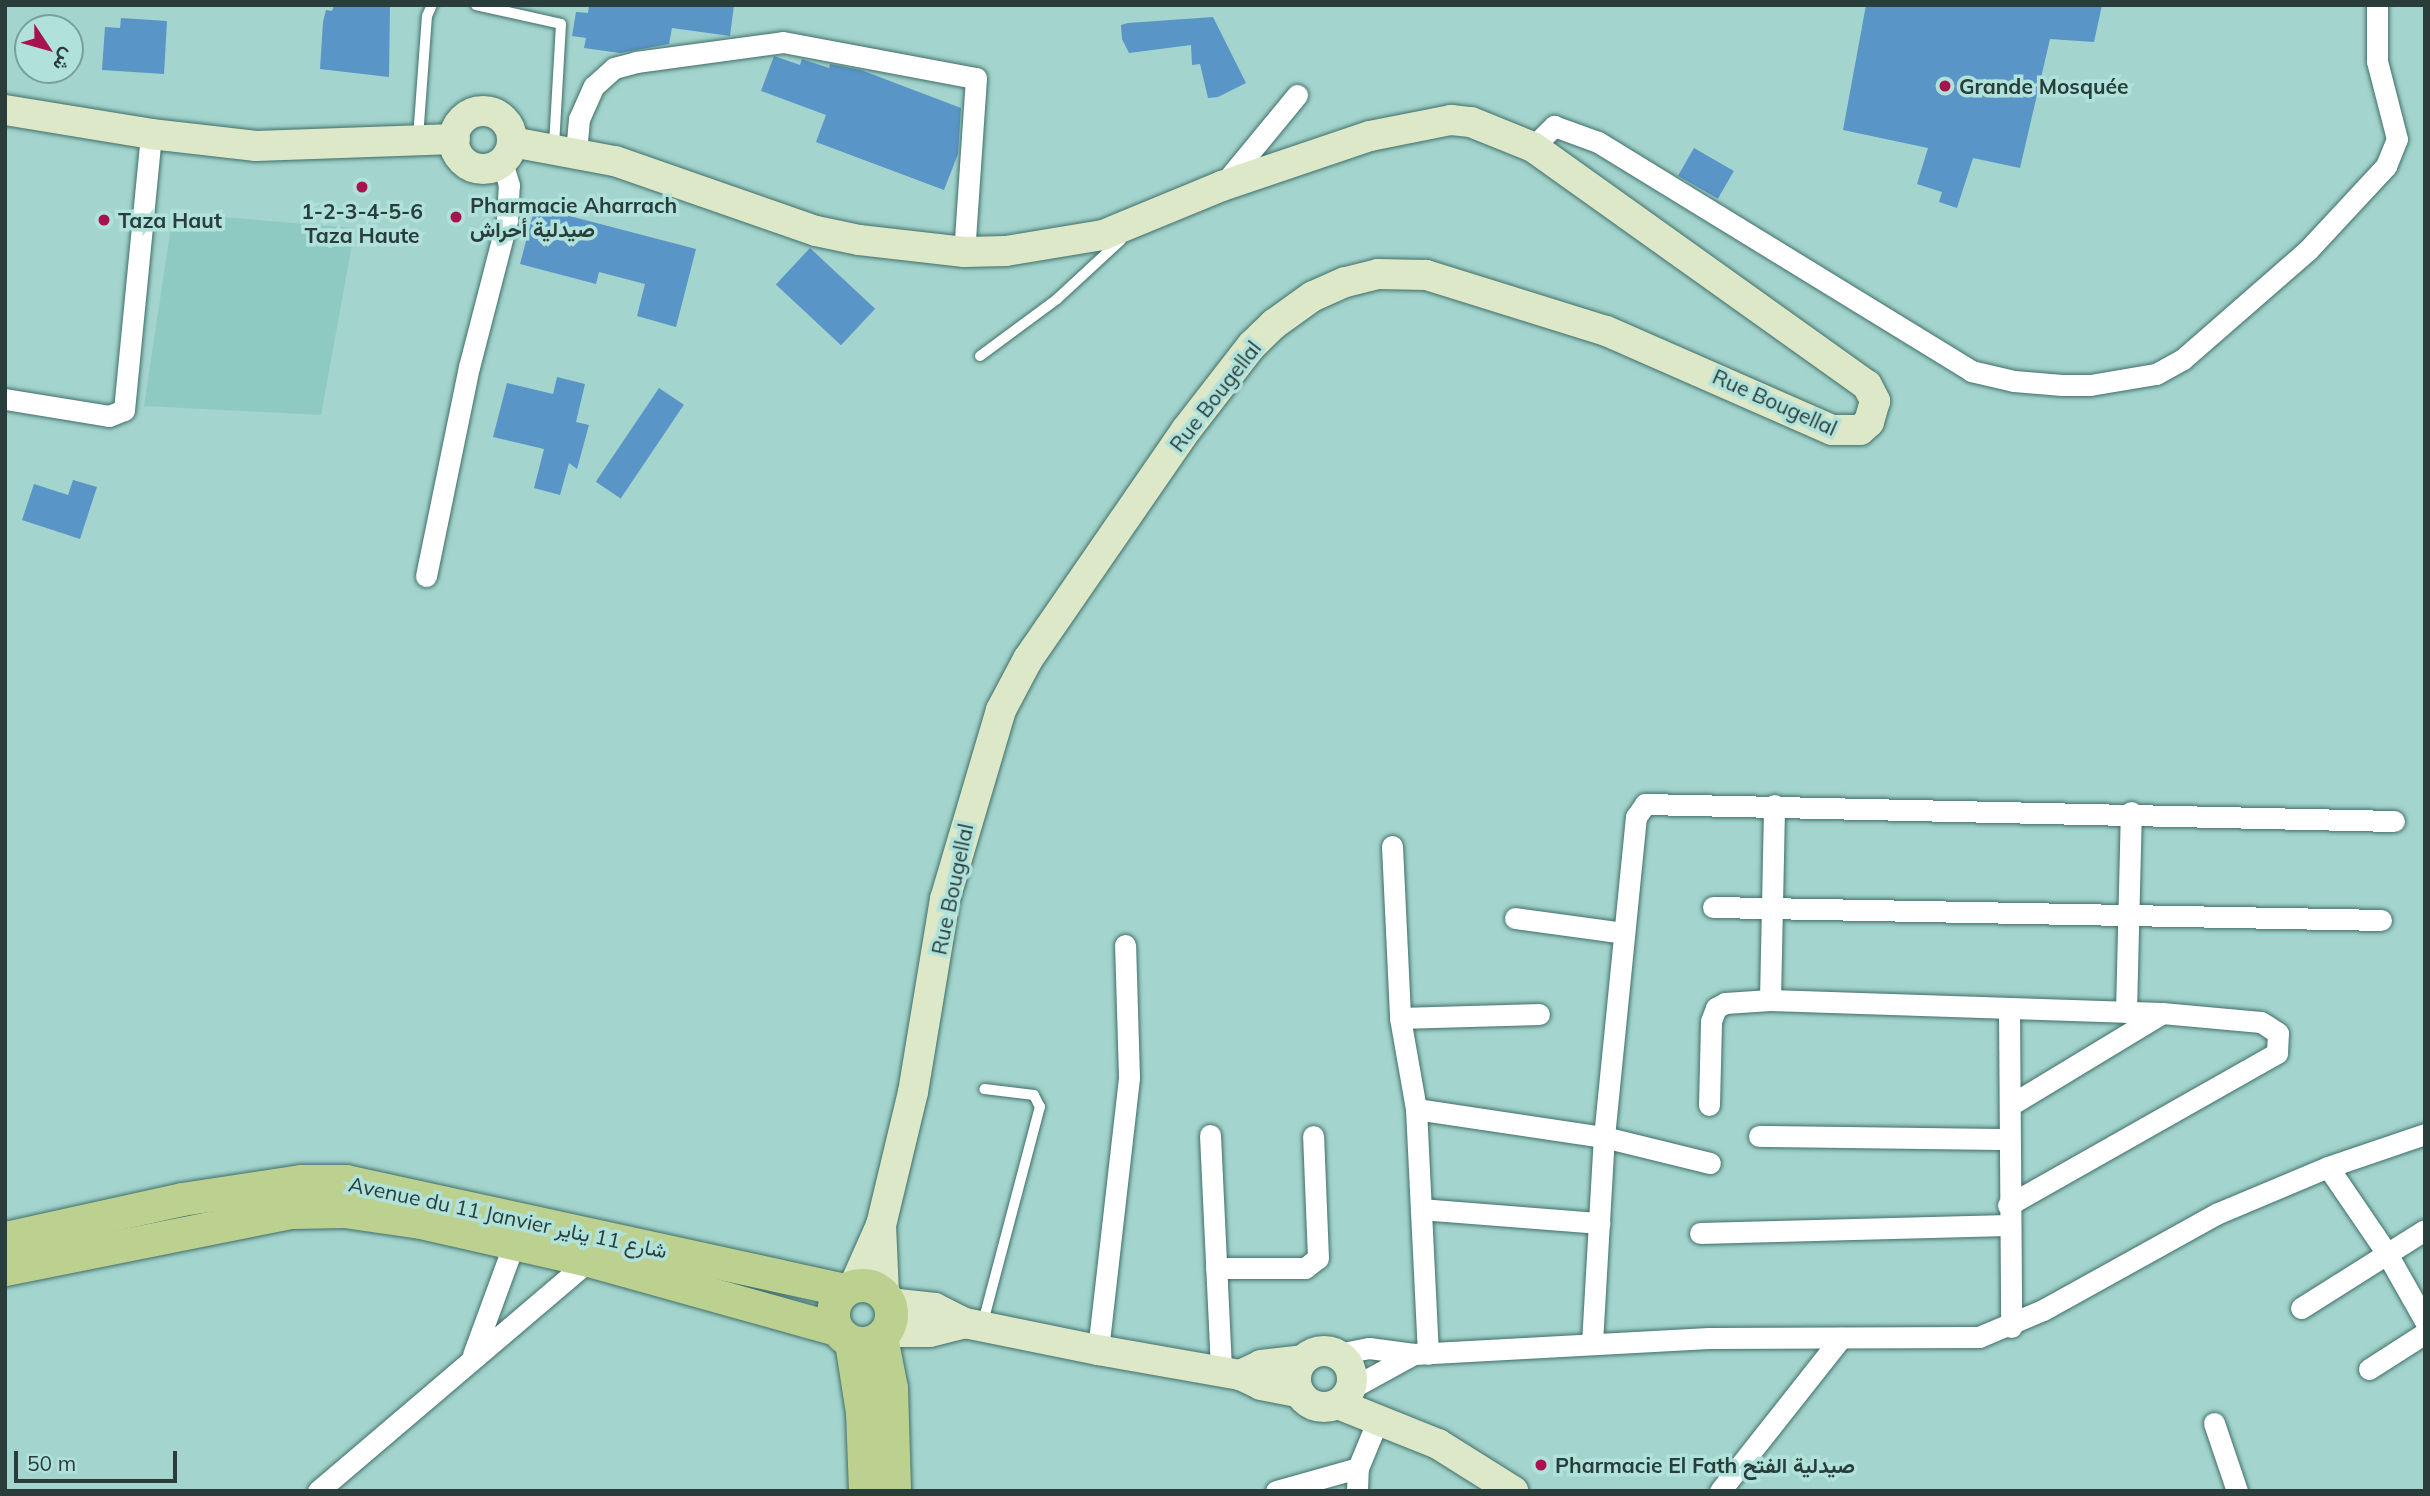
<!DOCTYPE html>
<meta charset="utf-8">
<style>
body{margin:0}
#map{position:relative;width:2430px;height:1496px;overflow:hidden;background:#a3d4cd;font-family:Mulish,Vazirmatn,sans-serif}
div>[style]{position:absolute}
.built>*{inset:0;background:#8fcac2}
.building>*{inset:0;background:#5995c7;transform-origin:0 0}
.roads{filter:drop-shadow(0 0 2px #416f69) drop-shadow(0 0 2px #416f69)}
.lane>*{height:10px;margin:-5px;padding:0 5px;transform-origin:5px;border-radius:5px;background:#fff}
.street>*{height:21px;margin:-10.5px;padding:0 10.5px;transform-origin:10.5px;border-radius:10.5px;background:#fff}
.secondary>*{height:30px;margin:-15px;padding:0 15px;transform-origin:15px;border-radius:15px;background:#dde8c8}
.secondary>.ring{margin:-15px;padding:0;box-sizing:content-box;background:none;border:30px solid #dde8c8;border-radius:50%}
.primary>*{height:33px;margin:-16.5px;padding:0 16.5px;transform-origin:16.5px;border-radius:16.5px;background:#bcd190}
.primary>.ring{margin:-16.5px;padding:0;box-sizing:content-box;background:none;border:33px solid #bcd190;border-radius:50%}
.dots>*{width:19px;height:19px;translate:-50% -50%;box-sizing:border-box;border:4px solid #b0e1da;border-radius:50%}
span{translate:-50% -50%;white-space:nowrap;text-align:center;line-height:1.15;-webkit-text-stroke:7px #b0e1da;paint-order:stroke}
.poi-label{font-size:21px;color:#293d3b;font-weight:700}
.left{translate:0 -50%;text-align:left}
.street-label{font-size:21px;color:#293d3b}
.frame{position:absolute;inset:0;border:7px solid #293d3b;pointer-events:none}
.north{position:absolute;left:14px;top:14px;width:70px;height:70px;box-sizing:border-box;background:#b0e1da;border:2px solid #7a9f9a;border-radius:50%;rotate:126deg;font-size:19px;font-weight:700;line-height:28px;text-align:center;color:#293d3b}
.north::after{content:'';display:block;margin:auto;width:24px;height:32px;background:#a6134d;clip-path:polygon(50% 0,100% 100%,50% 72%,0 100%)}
.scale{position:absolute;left:14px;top:1451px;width:163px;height:32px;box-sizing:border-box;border:4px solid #293d3b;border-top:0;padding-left:9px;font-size:21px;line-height:24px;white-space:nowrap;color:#293d3b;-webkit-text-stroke:5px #b0e1da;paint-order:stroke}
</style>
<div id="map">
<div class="built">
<i style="clip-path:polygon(173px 213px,355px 228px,321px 415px,144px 406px)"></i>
</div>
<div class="building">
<i style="clip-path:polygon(334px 5px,390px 5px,389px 77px,320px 69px,323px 22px,326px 10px,332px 11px)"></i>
<i style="clip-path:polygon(589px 5px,734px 5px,730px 36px,672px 28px,669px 44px,620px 53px,584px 48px,586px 38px,572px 36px,576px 12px,588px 13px)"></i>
<i style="clip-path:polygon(1866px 5px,2102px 5px,2094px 42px,2050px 39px,2020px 168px,1973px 158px,1957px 208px,1939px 202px,1942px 192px,1917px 184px,1928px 148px,1843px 130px)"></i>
<i style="clip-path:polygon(1213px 17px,1246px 83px,1218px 97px,1208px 98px,1200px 64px,1192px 65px,1191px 45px,1129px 53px,1122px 39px,1121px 25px,1128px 23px)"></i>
<i style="clip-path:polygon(121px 18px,167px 21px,164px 74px,102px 70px,105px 27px,120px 28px)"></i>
<i style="clip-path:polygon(774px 56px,800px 65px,802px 59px,829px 68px,830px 64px,861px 70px,961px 108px,958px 154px,944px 190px,816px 142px,826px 115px,761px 91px)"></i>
<i style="left:1694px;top:148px;width:46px;height:32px;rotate:30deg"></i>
<i style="clip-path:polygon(535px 207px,696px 249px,676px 327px,637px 316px,645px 284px,599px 272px,596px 284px,520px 264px)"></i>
<i style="left:810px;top:248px;width:89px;height:50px;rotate:43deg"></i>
<i style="clip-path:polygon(557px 377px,585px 384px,576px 422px,589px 425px,577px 469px,569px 463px,560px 495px,534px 488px,544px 449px,493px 437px,507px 383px,553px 394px)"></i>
<i style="left:659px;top:388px;width:30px;height:113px;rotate:34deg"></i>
<i style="clip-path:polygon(73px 480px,97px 487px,80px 539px,22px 520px,34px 484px,68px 495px)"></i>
</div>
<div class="roads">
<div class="lane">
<i style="left:476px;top:5px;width:87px;rotate:12.6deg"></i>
<i style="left:561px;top:24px;width:123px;rotate:93.3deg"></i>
<i style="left:418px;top:138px;width:122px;rotate:-85.8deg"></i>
<i style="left:427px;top:16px;width:12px;rotate:-66deg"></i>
<i style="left:980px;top:356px;width:96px;rotate:-36.5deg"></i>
<i style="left:1057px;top:299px;width:87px;rotate:-42.7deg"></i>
<i style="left:982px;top:1326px;width:227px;rotate:-75.2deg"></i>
<i style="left:1040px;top:1107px;width:13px;rotate:-117deg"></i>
<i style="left:1034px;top:1095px;width:50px;rotate:-173.2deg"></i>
</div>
<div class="street">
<i style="left:1533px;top:147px;width:30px;rotate:-45deg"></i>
<i style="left:1554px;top:126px;width:47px;rotate:20deg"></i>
<i style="left:1598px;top:142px;width:438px;rotate:31.5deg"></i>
<i style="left:1971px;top:371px;width:44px;rotate:13.1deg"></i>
<i style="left:2014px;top:381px;width:48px;rotate:4.8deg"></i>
<i style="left:2062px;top:385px;width:28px"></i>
<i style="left:2090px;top:385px;width:67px;rotate:-9.5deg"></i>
<i style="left:2156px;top:374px;width:31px;rotate:-29deg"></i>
<i style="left:2183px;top:359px;width:166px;rotate:-41.1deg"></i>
<i style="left:2308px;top:250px;width:115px;rotate:-47.1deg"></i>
<i style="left:2386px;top:166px;width:29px;rotate:-68deg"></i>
<i style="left:2397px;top:139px;width:81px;rotate:-104.4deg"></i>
<i style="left:2377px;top:61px;width:56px;rotate:-90deg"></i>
<i style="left:576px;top:153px;width:34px;rotate:-85deg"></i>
<i style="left:579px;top:119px;width:36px;rotate:-66deg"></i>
<i style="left:594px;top:86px;width:27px;rotate:-42deg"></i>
<i style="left:614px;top:68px;width:23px;rotate:-15deg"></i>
<i style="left:636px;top:62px;width:148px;rotate:-7.7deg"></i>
<i style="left:783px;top:42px;width:196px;rotate:10.6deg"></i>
<i style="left:976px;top:78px;width:174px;rotate:93.9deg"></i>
<i style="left:1222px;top:186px;width:118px;rotate:-50.5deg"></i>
<i style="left:5px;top:399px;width:105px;rotate:9.3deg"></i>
<i style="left:109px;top:416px;width:16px;rotate:-22deg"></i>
<i style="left:124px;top:410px;width:277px;rotate:-84.4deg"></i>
<i style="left:426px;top:576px;width:213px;rotate:-78.4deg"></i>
<i style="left:469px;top:367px;width:152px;rotate:-75.5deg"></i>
<i style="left:507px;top:220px;width:35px;rotate:-87deg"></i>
<i style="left:509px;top:185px;width:24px;rotate:-107deg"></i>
<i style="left:1392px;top:846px;width:172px;rotate:87.3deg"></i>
<i style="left:1400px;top:1018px;width:92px;rotate:80deg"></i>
<i style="left:1416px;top:1109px;width:245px;rotate:87.2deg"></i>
<i style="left:1713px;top:907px;width:668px;rotate:1.11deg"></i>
<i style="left:1515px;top:918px;width:110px;rotate:7.8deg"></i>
<i style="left:1770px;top:1000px;width:195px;rotate:-88.8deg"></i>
<i style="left:2009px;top:1009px;width:318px;rotate:89.6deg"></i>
<i style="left:2126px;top:1012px;width:200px;rotate:-88.6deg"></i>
<i style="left:1400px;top:1018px;width:139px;rotate:-1.6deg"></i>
<i style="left:2012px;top:1104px;width:175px;rotate:-31.2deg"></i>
<i style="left:1709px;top:1105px;width:84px;rotate:-88.6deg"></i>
<i style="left:1711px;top:1021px;width:14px;rotate:-69deg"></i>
<i style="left:1716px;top:1008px;width:10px;rotate:-29deg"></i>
<i style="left:1725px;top:1003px;width:45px;rotate:-3.8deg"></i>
<i style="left:1770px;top:1000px;width:392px;rotate:1.9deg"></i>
<i style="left:2162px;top:1013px;width:99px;rotate:5.2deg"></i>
<i style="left:2261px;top:1022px;width:20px;rotate:33deg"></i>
<i style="left:2278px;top:1033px;width:20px;rotate:93deg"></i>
<i style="left:2277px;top:1053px;width:309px;rotate:150.5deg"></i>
<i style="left:1416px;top:1109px;width:190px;rotate:8.5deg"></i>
<i style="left:1604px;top:1137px;width:109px;rotate:13.8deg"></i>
<i style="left:1210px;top:1135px;width:237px;rotate:87.3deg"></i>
<i style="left:1759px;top:1136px;width:250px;rotate:0.7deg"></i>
<i style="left:2328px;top:1167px;width:103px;rotate:55.7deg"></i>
<i style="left:2386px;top:1252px;width:79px;rotate:60.5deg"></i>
<i style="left:1421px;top:1209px;width:179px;rotate:4.5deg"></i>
<i style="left:1700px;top:1233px;width:307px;rotate:-1.5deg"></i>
<i style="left:1216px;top:1268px;width:89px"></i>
<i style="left:1305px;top:1268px;width:16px;rotate:-38deg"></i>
<i style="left:1318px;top:1258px;width:122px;rotate:-92.3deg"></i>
<i style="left:2301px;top:1308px;width:146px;rotate:-32.2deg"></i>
<i style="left:1592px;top:1343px;width:206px;rotate:-86.7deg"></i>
<i style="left:1604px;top:1137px;width:322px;rotate:-84.3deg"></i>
<i style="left:1636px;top:817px;width:16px;rotate:-55deg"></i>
<i style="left:1645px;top:804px;width:749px;rotate:1.3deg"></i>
<i style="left:1098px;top:1350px;width:275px;rotate:-83.5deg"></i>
<i style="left:1129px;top:1077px;width:132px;rotate:-91.7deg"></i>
<i style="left:1338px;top:1354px;width:32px;rotate:-11deg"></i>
<i style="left:1369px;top:1348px;width:45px;rotate:7.6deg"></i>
<i style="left:1414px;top:1354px;width:295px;rotate:-3.1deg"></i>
<i style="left:1709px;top:1338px;width:270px;rotate:-0.2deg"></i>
<i style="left:1979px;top:1337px;width:69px;rotate:-22.9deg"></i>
<i style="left:2043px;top:1310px;width:198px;rotate:-29deg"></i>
<i style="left:2216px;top:1214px;width:121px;rotate:-22.8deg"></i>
<i style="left:2328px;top:1167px;width:102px;rotate:-18.8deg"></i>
<i style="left:473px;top:1355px;width:130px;rotate:-69.8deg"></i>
<i style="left:2369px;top:1369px;width:67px;rotate:-32.7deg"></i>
<i style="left:1350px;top:1389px;width:73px;rotate:-28.7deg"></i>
<i style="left:2214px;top:1423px;width:72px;rotate:71.3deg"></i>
<i style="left:318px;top:1491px;width:356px;rotate:-40.4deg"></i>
<i style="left:1276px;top:1491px;width:85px;rotate:-15.7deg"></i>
<i style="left:1358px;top:1468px;width:55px;rotate:-67.6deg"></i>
<i style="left:1357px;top:1491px;width:23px;rotate:-88deg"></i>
<i style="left:1720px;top:1491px;width:195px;rotate:-51.7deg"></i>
</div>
<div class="secondary">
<i style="left:5px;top:110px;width:148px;rotate:9.3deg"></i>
<i style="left:151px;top:134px;width:106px;rotate:6.5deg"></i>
<i style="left:256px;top:146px;width:199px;rotate:-2deg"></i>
<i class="ring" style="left:454px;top:111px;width:28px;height:28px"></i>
<i style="left:512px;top:142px;width:105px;rotate:10.5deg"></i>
<i style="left:615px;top:161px;width:213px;rotate:19.2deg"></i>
<i style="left:816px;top:231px;width:44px;rotate:11.8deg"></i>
<i style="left:859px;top:240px;width:106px;rotate:6.5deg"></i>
<i style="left:964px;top:252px;width:42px;rotate:-1.4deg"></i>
<i style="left:1006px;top:251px;width:98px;rotate:-9.4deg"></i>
<i style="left:1103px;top:235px;width:129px;rotate:-22.4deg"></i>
<i style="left:1222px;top:186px;width:156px;rotate:-18.7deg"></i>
<i style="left:1370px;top:136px;width:83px;rotate:-11.2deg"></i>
<i style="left:1451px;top:120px;width:20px;rotate:6deg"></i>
<i style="left:1471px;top:122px;width:67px;rotate:22deg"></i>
<i style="left:1533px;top:147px;width:410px;rotate:35.5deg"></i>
<i style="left:1867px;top:385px;width:18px;rotate:63deg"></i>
<i style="left:1875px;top:401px;width:22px;rotate:106deg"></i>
<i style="left:1869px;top:422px;width:12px;rotate:138deg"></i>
<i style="left:1860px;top:430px;width:28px;rotate:180deg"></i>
<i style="left:1832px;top:430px;width:247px;rotate:-156.3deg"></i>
<i style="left:1606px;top:331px;width:189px;rotate:-162.7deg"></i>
<i style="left:1426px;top:275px;width:48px;rotate:-178.8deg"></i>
<i style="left:1378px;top:274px;width:34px;rotate:166deg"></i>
<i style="left:1345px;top:282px;width:35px;rotate:156deg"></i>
<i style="left:1313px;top:296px;width:48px;rotate:144.3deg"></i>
<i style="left:1274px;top:324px;width:30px;rotate:136deg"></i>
<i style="left:1252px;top:345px;width:108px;rotate:127.8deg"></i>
<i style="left:1186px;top:430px;width:278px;rotate:124.6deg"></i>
<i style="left:1028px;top:659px;width:58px;rotate:117.9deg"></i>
<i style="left:1001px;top:710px;width:197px;rotate:106.5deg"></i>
<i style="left:945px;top:899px;width:196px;rotate:99.4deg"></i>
<i style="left:913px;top:1092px;width:137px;rotate:103.5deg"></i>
<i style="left:881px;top:1225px;width:67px;rotate:113.9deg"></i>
<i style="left:881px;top:1225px;width:70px;rotate:87.5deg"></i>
<i style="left:889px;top:1303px;width:46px;rotate:6.2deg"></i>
<i style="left:935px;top:1308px;width:34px;rotate:27deg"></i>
<i style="left:965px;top:1323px;width:136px;rotate:11.5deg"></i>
<i style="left:1098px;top:1350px;width:144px;rotate:10deg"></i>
<i style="left:1240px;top:1375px;width:23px;rotate:25deg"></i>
<i style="left:1261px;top:1385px;width:38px;rotate:11deg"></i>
<i style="left:885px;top:1332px;width:45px"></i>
<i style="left:930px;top:1332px;width:36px;rotate:-14deg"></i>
<i class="ring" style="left:1296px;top:1351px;width:26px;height:26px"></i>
<i style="left:1240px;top:1375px;width:23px;rotate:-25deg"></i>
<i style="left:1261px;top:1365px;width:42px;rotate:-6.8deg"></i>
<i style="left:1338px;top:1404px;width:108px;rotate:21.8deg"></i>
<i style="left:1438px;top:1444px;width:89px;rotate:32.1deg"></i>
</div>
<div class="primary">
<i style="left:5px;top:1238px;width:181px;rotate:-12.4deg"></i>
<i style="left:182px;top:1199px;width:120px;rotate:-8.6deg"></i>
<i style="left:301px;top:1181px;width:45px"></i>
<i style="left:346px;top:1181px;width:511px;rotate:12.32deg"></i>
<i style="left:5px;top:1269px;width:292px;rotate:-11.3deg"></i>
<i style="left:291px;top:1212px;width:53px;rotate:-1.1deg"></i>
<i style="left:344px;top:1211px;width:77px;rotate:8.2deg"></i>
<i style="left:420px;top:1222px;width:173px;rotate:12.7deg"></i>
<i style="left:589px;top:1260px;width:256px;rotate:15.6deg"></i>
<i class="ring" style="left:833px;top:1285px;width:25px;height:25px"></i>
<i style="left:881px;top:1337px;width:52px;rotate:78.9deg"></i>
<i style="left:891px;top:1388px;width:103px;rotate:88.3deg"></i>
<i style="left:851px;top:1342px;width:71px;rotate:81.1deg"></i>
<i style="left:862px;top:1412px;width:79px;rotate:87.8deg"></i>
</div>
</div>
<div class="dots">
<i style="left:1945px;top:86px;background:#a6134d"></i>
<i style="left:362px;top:187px;background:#a6134d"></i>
<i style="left:456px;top:217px;background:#a6134d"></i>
<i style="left:104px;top:220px;background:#a6134d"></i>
<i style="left:1541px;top:1465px;background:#a6134d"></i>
</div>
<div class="poi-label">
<span class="left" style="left:1959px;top:86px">Grande Mosquée</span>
<span class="left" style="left:470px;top:217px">Pharmacie Aharrach<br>صيدلية أحراش</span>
<span style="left:362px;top:223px">1-2-3-4-5-6<br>Taza Haute</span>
<span class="left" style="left:118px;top:220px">Taza Haut</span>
<span class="left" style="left:1555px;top:1465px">Pharmacie El Fath صيدلية الفتح</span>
</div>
<div class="street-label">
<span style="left:1215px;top:396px;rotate:-52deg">Rue Bougellal</span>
<span style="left:1775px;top:402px;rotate:24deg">Rue Bougellal</span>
<span style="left:952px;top:889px;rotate:-78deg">Rue Bougellal</span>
<span style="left:508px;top:1217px;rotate:12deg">Avenue du 11 Janvier شارع 11 يناير</span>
</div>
<div class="frame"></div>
<div class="north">ش</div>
<div class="scale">50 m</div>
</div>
